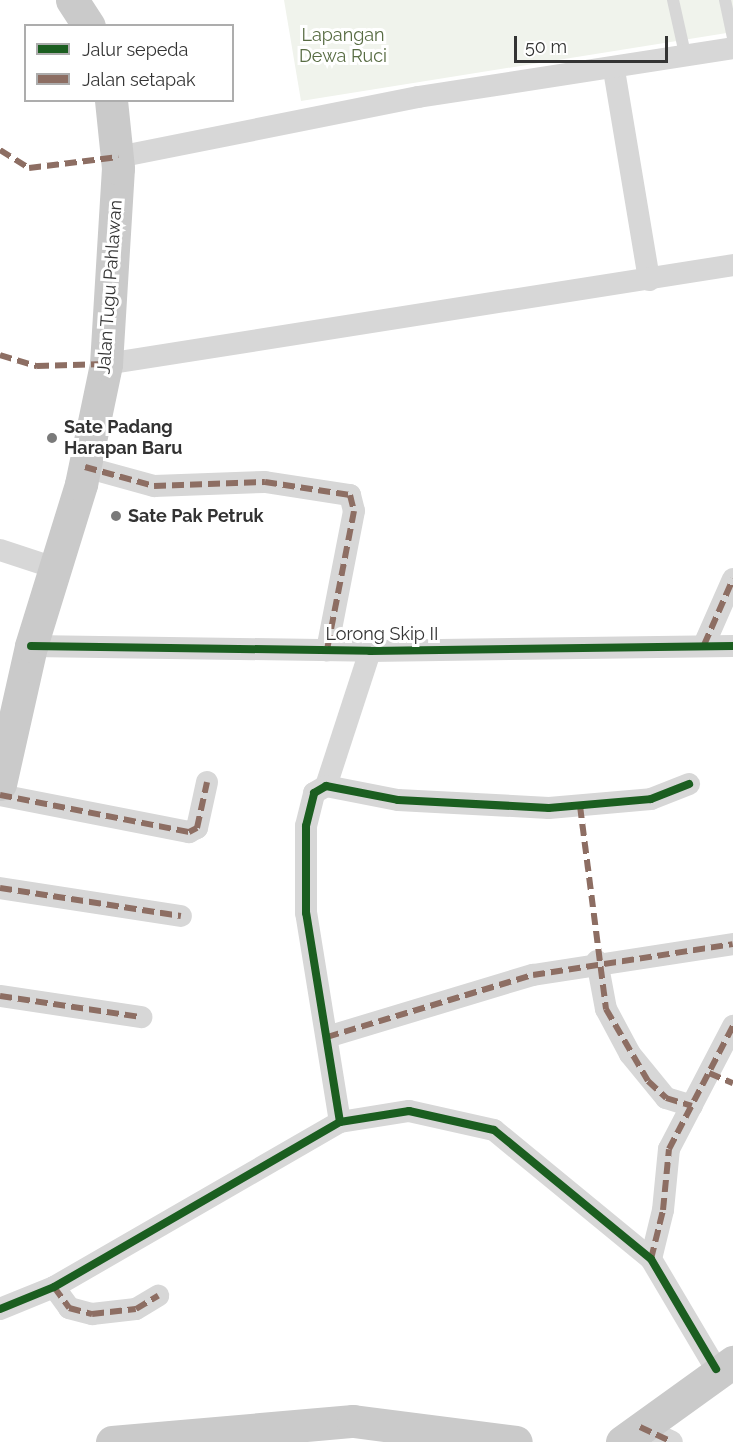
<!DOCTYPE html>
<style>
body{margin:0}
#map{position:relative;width:733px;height:1442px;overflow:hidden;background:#fff;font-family:Raleway,sans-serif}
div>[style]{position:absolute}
.green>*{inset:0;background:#f0f3ec}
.lane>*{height:12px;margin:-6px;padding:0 6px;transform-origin:6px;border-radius:6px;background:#d7d7d7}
.street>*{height:22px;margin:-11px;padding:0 11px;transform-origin:11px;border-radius:11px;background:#d7d7d7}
.primary>*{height:33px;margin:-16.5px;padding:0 16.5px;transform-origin:16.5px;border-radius:16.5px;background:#cacaca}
.quiet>*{height:6px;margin-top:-3px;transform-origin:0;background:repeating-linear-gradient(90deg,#8d6e63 0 12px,transparent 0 18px)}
.cycleway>*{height:8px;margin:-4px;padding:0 4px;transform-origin:4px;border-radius:4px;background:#1b5e20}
.dots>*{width:16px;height:16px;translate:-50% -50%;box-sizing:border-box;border:3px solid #fff;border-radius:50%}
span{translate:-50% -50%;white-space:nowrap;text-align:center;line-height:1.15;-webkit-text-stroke:6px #fff;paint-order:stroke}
.park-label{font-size:18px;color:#586c43}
.street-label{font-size:18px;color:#333}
.poi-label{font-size:18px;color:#333;font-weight:700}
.left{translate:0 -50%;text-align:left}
.legend{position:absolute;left:24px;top:24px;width:210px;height:78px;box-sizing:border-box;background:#fff;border:2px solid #adadad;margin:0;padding:8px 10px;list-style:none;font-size:18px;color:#333}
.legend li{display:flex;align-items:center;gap:12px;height:30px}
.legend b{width:30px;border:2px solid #adadad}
.scale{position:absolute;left:514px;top:36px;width:154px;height:27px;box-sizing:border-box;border:3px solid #333;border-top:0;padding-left:8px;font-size:18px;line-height:21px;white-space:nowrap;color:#333;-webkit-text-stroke:4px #fff;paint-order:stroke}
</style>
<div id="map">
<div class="green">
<i style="clip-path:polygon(284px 0,733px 0,733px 32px,301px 101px)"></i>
</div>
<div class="lane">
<i style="left:673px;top:0;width:59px;rotate:77.4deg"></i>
<i style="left:725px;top:0;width:38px;rotate:78deg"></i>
</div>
<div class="street">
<i style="left:614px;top:70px;width:213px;rotate:80.5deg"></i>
<i style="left:118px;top:157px;width:306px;rotate:-11.3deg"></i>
<i style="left:418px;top:97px;width:319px;rotate:-8.8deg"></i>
<i style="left:106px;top:364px;width:635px;rotate:-8.97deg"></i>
<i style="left:85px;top:467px;width:72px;rotate:15.4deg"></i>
<i style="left:154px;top:486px;width:111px;rotate:-2.1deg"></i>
<i style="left:265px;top:482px;width:86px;rotate:8.7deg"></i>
<i style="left:350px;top:495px;width:16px;rotate:76deg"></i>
<i style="left:354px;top:511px;width:142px;rotate:101deg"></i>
<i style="left:0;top:550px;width:55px;rotate:18.1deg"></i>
<i style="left:704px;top:645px;width:72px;rotate:-66.3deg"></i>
<i style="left:31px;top:646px;width:339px;rotate:0.8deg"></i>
<i style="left:370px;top:651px;width:363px;rotate:-0.8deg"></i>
<i style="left:326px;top:786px;width:142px;rotate:-71.9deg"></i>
<i style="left:0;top:795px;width:193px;rotate:11.1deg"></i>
<i style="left:189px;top:832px;width:9px;rotate:-27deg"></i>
<i style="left:197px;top:828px;width:47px;rotate:-77.7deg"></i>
<i style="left:0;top:888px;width:183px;rotate:8.8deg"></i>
<i style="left:597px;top:961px;width:49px;rotate:79.4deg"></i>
<i style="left:606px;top:1009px;width:51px;rotate:61.9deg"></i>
<i style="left:630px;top:1054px;width:57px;rotate:50.7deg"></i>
<i style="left:666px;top:1098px;width:27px;rotate:17deg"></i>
<i style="left:0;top:996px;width:143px;rotate:8.5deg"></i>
<i style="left:327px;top:1037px;width:215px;rotate:-16.8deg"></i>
<i style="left:533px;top:975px;width:202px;rotate:-8.8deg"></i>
<i style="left:340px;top:1122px;width:212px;rotate:-99.2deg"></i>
<i style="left:306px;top:913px;width:87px;rotate:-90deg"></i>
<i style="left:306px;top:826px;width:34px;rotate:-76deg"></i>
<i style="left:314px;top:793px;width:14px;rotate:-30deg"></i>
<i style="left:326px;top:786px;width:73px;rotate:11deg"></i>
<i style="left:398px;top:800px;width:151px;rotate:3deg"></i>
<i style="left:549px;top:808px;width:102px;rotate:-5deg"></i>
<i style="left:651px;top:799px;width:41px;rotate:-21.5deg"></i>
<i style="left:651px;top:1259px;width:50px;rotate:-76.2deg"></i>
<i style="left:663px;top:1210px;width:61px;rotate:-84.4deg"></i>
<i style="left:669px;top:1149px;width:139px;rotate:-62.5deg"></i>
<i style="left:54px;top:1287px;width:26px;rotate:54deg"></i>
<i style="left:69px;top:1308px;width:24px;rotate:15deg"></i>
<i style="left:92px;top:1314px;width:44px;rotate:-6.5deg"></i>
<i style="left:136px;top:1309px;width:26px;rotate:-31deg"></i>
<i style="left:0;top:1309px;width:58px;rotate:-22.2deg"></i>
<i style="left:54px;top:1287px;width:330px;rotate:-30deg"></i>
<i style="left:340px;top:1122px;width:70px;rotate:-9.1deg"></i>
<i style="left:409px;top:1111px;width:87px;rotate:12.6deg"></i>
<i style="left:494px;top:1130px;width:203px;rotate:39.4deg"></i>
<i style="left:651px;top:1259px;width:128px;rotate:59.4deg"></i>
<i style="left:640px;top:1427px;width:35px;rotate:25deg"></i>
</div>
<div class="primary">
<i style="left:72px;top:0;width:31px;rotate:57deg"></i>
<i style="left:0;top:784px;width:141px;rotate:-77.3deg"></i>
<i style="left:31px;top:646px;width:170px;rotate:-72.8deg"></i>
<i style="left:81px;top:484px;width:123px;rotate:-78.2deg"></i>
<i style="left:106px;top:364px;width:196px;rotate:-86.5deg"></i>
<i style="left:118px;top:168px;width:68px;rotate:-95.9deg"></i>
<i style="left:112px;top:1442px;width:242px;rotate:-5deg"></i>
<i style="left:353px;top:1421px;width:164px;rotate:7.3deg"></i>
<i style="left:622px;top:1442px;width:137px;rotate:-35.8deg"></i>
</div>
<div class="quiet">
<i style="left:0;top:150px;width:34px;rotate:32deg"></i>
<i style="left:29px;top:168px;width:90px;rotate:-7deg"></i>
<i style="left:0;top:355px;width:39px;rotate:17deg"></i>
<i style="left:37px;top:366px;width:69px;rotate:-1.7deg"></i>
<i style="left:85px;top:467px;width:72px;rotate:15.4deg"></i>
<i style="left:154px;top:486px;width:111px;rotate:-2.1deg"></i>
<i style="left:265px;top:482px;width:86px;rotate:8.7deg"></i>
<i style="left:350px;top:495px;width:16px;rotate:76deg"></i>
<i style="left:354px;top:511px;width:142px;rotate:101deg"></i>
<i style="left:704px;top:645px;width:72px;rotate:-66.3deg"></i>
<i style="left:0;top:795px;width:193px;rotate:11.1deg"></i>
<i style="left:189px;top:832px;width:9px;rotate:-27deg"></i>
<i style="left:197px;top:828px;width:47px;rotate:-77.7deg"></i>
<i style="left:580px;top:806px;width:205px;rotate:82.7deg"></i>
<i style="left:606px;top:1009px;width:83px;rotate:59.7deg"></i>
<i style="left:648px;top:1081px;width:25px;rotate:43deg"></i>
<i style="left:666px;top:1098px;width:27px;rotate:17deg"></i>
<i style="left:0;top:888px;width:183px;rotate:8.8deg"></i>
<i style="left:0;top:996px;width:143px;rotate:8.5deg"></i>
<i style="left:327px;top:1037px;width:215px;rotate:-16.8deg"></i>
<i style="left:533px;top:975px;width:202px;rotate:-8.8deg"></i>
<i style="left:709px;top:1073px;width:26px;rotate:23deg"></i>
<i style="left:651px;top:1259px;width:50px;rotate:-76.2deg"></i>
<i style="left:663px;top:1210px;width:61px;rotate:-84.4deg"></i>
<i style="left:669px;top:1149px;width:139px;rotate:-62.5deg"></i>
<i style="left:54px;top:1287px;width:26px;rotate:54deg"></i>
<i style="left:69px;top:1308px;width:24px;rotate:15deg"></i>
<i style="left:92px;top:1314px;width:44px;rotate:-6.5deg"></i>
<i style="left:136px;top:1309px;width:26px;rotate:-31deg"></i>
<i style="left:640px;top:1427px;width:35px;rotate:25deg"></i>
</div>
<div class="cycleway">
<i style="left:31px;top:646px;width:339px;rotate:0.8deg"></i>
<i style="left:370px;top:651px;width:363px;rotate:-0.8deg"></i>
<i style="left:340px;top:1122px;width:212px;rotate:-99.2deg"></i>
<i style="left:306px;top:913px;width:87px;rotate:-90deg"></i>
<i style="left:306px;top:826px;width:34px;rotate:-76deg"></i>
<i style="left:314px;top:793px;width:14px;rotate:-30deg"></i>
<i style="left:326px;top:786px;width:73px;rotate:11deg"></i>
<i style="left:398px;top:800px;width:151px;rotate:3deg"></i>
<i style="left:549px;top:808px;width:102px;rotate:-5deg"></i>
<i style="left:651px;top:799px;width:41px;rotate:-21.5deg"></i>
<i style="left:0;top:1309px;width:58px;rotate:-22.2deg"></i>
<i style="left:54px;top:1287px;width:330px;rotate:-30deg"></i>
<i style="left:340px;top:1122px;width:70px;rotate:-9.1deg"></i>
<i style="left:409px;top:1111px;width:87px;rotate:12.6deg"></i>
<i style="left:494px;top:1130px;width:203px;rotate:39.4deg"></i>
<i style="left:651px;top:1259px;width:128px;rotate:59.4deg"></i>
</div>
<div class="dots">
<i style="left:52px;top:438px;background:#7a7a7a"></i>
<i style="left:116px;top:516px;background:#7a7a7a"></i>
</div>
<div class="park-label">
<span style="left:343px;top:46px">Lapangan<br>Dewa Ruci</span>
</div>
<div class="street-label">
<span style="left:110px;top:287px;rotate:-86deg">Jalan Tugu Pahlawan</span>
<span style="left:382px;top:634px">Lorong Skip II</span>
</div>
<div class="poi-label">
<span class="left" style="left:64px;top:438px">Sate Padang<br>Harapan Baru</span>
<span class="left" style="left:128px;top:516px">Sate Pak Petruk</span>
</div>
<ul class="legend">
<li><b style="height:8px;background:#1b5e20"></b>Jalur sepeda</li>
<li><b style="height:8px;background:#8d6e63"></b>Jalan setapak</li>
</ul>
<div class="scale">50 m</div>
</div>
